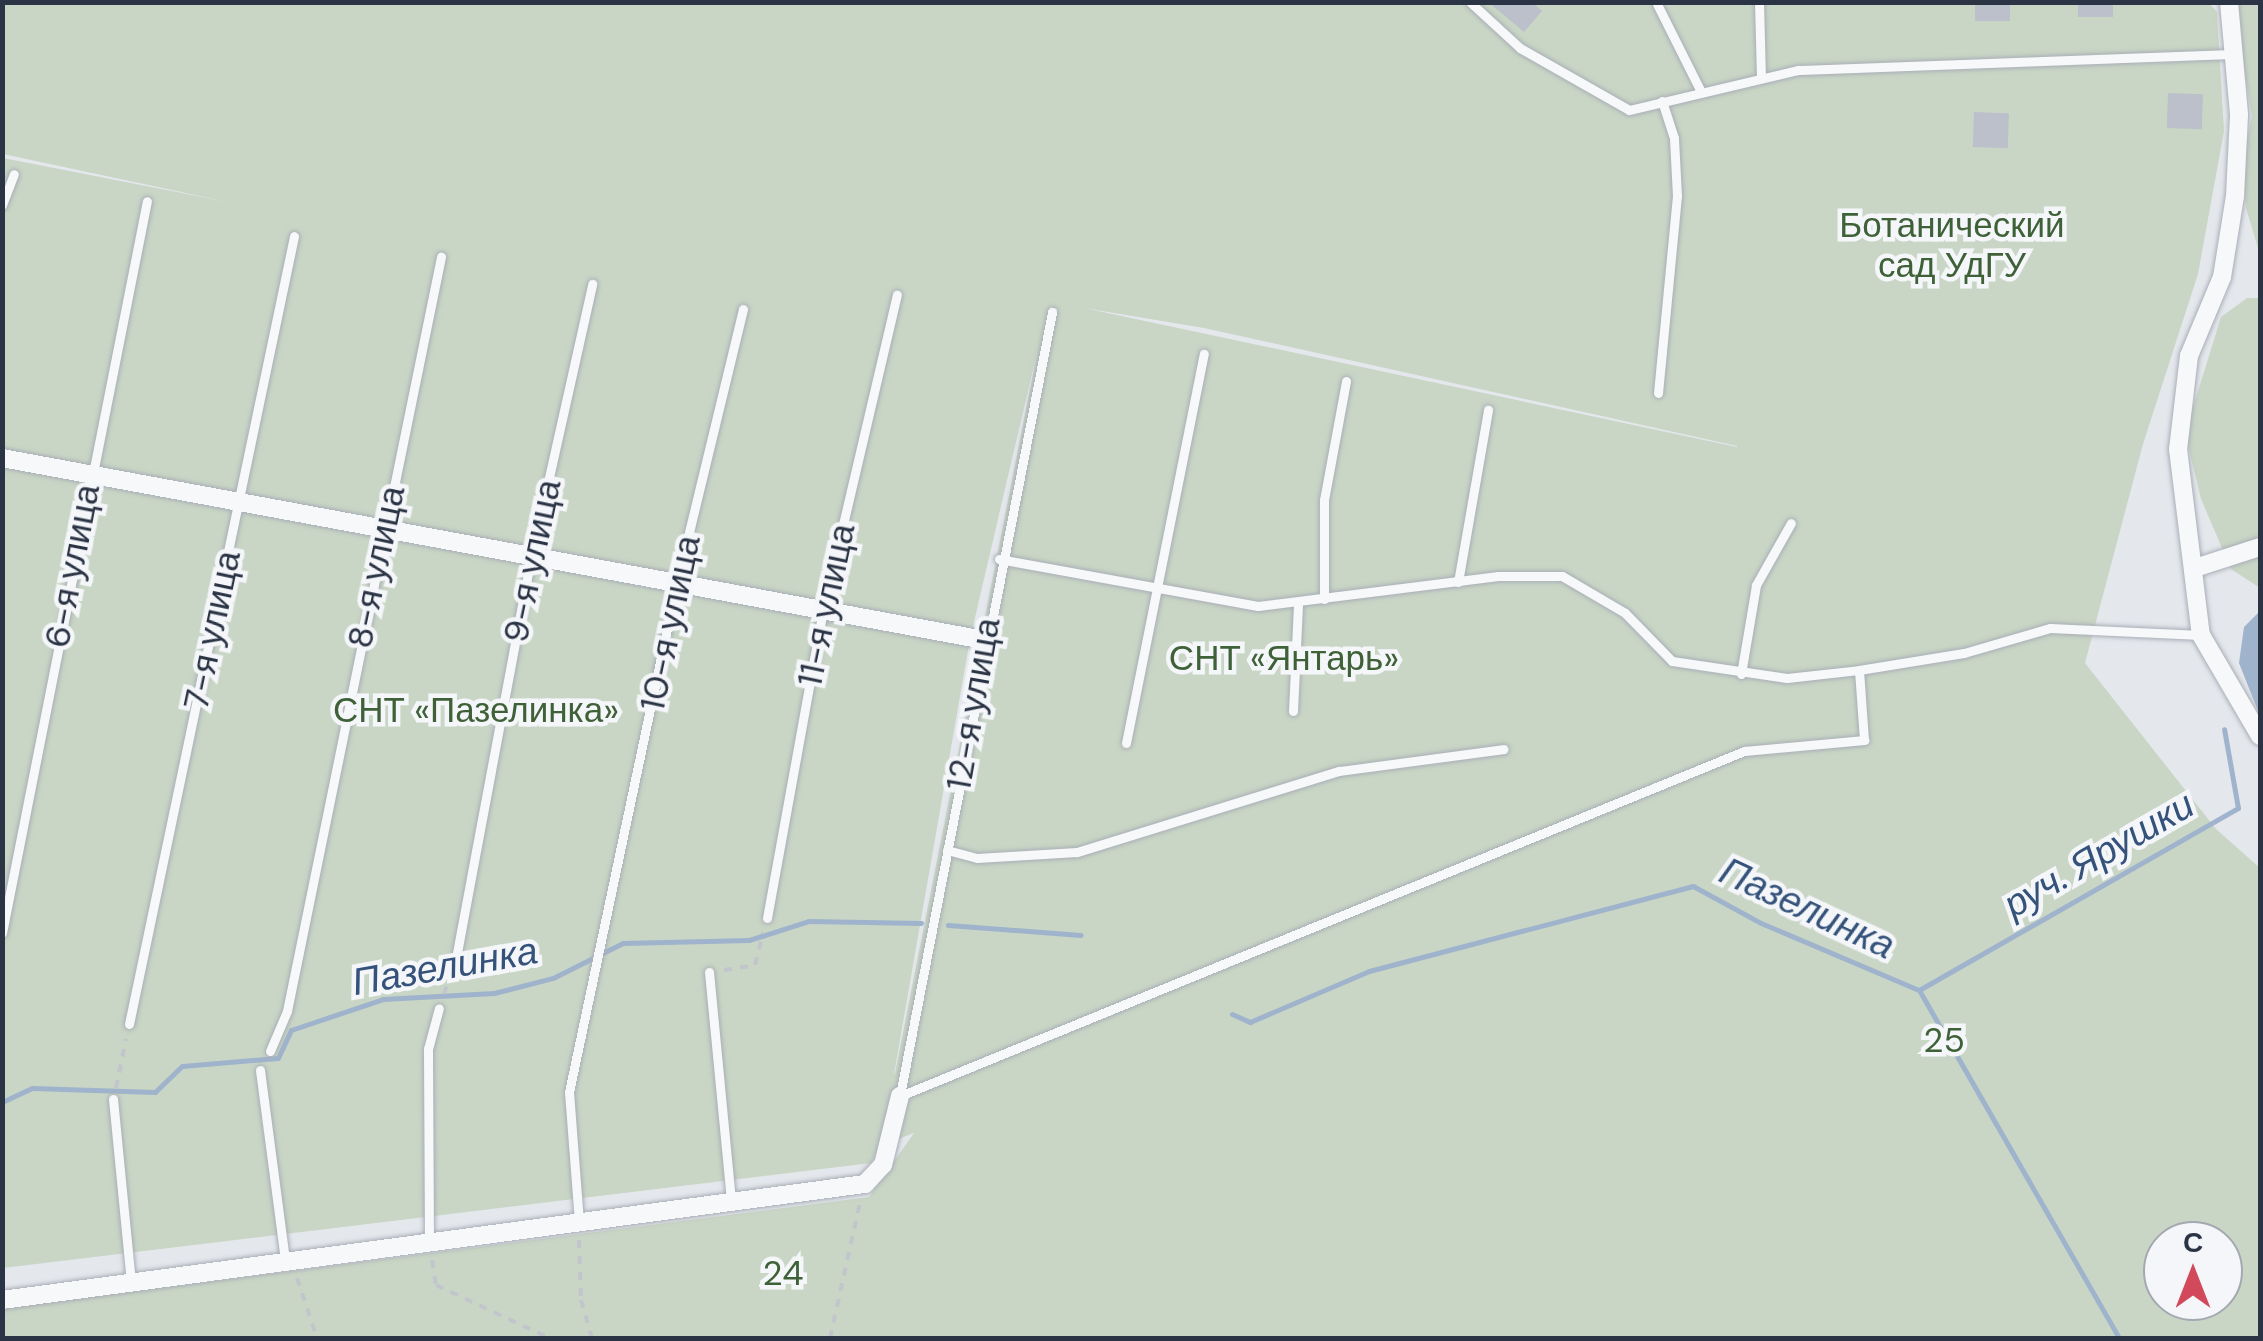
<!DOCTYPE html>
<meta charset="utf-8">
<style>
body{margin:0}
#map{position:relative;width:2263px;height:1341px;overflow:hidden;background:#e4e7ec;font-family:"DM Sans",sans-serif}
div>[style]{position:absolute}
.green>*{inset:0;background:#c9d6c5}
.water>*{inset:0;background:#9fb4cc}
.stream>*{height:5px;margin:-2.5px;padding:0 2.5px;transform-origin:2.5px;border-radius:2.5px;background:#9fb4cc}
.building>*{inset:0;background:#bbc0ca;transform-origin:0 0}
.path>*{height:4px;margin-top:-2px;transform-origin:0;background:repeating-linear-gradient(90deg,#c2c5cb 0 8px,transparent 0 16px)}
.roads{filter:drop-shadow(0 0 2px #a9aeb7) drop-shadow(0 0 2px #a9aeb7)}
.service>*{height:9px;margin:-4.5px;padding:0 4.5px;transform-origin:4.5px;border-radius:4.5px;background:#f7f8fa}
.minor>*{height:18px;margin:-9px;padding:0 9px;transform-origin:9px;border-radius:9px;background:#f7f8fa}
span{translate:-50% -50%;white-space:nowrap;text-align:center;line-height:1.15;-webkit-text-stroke:9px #f4f6f9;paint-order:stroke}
.park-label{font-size:35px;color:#3f6138}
.street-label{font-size:35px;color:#2b3445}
.water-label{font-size:38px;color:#34527a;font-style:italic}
.frame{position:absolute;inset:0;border:5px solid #2b3445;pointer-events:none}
.north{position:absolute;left:2143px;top:1221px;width:100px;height:100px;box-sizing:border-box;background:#f4f6f9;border:2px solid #a4a8b1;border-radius:50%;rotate:0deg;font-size:28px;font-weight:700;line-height:40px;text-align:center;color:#2b3445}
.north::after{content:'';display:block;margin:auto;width:35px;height:45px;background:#d1495b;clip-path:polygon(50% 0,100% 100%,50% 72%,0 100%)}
</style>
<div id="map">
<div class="green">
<i style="clip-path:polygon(evenodd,2px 3px,2209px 3px,2217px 12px,2224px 131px,2198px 274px,2143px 444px,2085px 663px,2216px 829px,2260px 868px,2260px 1338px,3px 1338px,3px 1308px,869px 1197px,914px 1133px,881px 1145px,871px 1163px,3px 1268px,3px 158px,228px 202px,3px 154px,2px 3px,1084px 308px,1204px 328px,1737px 446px,1737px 447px,1084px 308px,2px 3px,1038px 348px,895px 1073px,894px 1074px,970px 639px,1038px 348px,2px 3px,2163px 1241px,2223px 1241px,2223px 1301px,2163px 1301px,2163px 1241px)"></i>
<i style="clip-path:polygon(2233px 3px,2260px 3px,2260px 255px,2246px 208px,2242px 164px,2252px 116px)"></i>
<i style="clip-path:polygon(2247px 298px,2260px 298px,2260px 588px,2231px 569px,2201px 499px,2185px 433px,2221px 317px)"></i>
</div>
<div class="water">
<i style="clip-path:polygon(2260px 611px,2260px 716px,2239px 663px,2244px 627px)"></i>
</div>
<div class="stream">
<i style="left:948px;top:925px;width:133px;rotate:4.3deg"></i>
<i style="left:1919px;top:990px;width:367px;rotate:-29.7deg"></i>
<i style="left:2238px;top:808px;width:80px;rotate:-100deg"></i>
<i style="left:1232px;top:1014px;width:20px;rotate:24deg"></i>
<i style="left:1250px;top:1022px;width:129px;rotate:-23.2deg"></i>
<i style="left:1369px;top:971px;width:335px;rotate:-14.7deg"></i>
<i style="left:1693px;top:886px;width:77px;rotate:28.6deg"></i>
<i style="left:1761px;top:923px;width:172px;rotate:23deg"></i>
<i style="left:1919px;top:990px;width:401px;rotate:60.1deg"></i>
<i style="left:2px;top:1102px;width:33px;rotate:-25deg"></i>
<i style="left:32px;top:1088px;width:123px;rotate:1.9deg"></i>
<i style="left:155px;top:1092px;width:37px;rotate:-44deg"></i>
<i style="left:182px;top:1066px;width:96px;rotate:-4.8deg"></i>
<i style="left:278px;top:1058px;width:31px;rotate:-65deg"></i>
<i style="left:291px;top:1030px;width:97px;rotate:-18.6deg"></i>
<i style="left:383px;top:999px;width:111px;rotate:-3.1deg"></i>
<i style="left:494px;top:993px;width:61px;rotate:-14.3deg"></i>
<i style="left:553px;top:978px;width:78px;rotate:-26.6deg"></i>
<i style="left:623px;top:943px;width:126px;rotate:-1.4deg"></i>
<i style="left:749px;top:940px;width:63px;rotate:-17.6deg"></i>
<i style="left:809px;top:921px;width:112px;rotate:1deg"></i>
</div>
<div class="building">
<i style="clip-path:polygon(1488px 2px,1532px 2px,1542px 11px,1524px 32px)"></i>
<i style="left:1975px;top:2px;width:35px;height:19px"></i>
<i style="left:2078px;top:2px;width:35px;height:15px"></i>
<i style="left:2168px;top:93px;width:35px;height:35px;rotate:2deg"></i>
<i style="left:1974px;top:112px;width:35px;height:35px;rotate:2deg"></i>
</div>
<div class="path">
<i style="left:724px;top:970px;width:31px;rotate:-9deg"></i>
<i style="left:755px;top:965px;width:34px;rotate:-76deg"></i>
<i style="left:444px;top:994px;width:25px;rotate:-72deg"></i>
<i style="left:116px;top:1088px;width:50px;rotate:-78.5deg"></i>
<i style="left:579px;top:1240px;width:60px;rotate:88.1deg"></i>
<i style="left:581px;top:1300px;width:40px;rotate:74deg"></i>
<i style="left:432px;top:1260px;width:25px;rotate:81deg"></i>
<i style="left:436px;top:1285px;width:125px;rotate:25.1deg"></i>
<i style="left:297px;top:1278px;width:63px;rotate:71.6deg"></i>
<i style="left:830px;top:1338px;width:138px;rotate:-77.5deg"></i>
</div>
<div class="roads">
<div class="service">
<i style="left:1470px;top:2px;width:68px;rotate:42.6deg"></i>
<i style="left:1520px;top:48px;width:125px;rotate:29.6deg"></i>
<i style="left:1629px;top:110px;width:174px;rotate:-13.3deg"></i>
<i style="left:1798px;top:70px;width:436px;rotate:-2.1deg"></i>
<i style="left:1759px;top:2px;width:75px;rotate:88.5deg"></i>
<i style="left:1657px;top:4px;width:96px;rotate:63.4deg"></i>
<i style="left:2px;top:205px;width:33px;rotate:-69deg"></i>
<i style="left:1658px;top:393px;width:198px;rotate:-84.5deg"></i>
<i style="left:1677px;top:196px;width:58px;rotate:-93deg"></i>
<i style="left:1674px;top:138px;width:39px;rotate:-108deg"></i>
<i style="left:999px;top:559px;width:263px;rotate:10.3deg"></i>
<i style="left:1258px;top:606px;width:242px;rotate:-7.1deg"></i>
<i style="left:1498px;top:576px;width:64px"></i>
<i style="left:1562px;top:576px;width:73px;rotate:30.4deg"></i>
<i style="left:1625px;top:613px;width:67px;rotate:45.6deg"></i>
<i style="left:1672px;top:661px;width:116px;rotate:8.4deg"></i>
<i style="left:1787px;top:678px;width:72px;rotate:-6.3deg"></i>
<i style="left:1458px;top:582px;width:175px;rotate:-80.1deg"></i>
<i style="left:1324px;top:599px;width:99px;rotate:-90deg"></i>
<i style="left:1324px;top:500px;width:121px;rotate:-79.5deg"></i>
<i style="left:1741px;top:674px;width:90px;rotate:-80.4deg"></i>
<i style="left:1756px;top:585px;width:71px;rotate:-60.6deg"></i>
<i style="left:1293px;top:711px;width:108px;rotate:-87.3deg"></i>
<i style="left:1126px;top:743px;width:397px;rotate:-78.7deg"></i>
<i style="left:947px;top:850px;width:31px;rotate:15deg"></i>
<i style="left:977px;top:858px;width:100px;rotate:-3.4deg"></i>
<i style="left:1077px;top:852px;width:274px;rotate:-17.2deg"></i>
<i style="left:1339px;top:771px;width:166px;rotate:-7.6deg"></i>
<i style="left:767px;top:918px;width:309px;rotate:-79.7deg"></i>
<i style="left:822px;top:614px;width:328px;rotate:-76.8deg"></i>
<i style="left:2px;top:933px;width:746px;rotate:-78.8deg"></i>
<i style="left:456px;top:958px;width:407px;rotate:-79.4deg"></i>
<i style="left:531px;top:558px;width:281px;rotate:-77.4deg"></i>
<i style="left:709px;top:972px;width:231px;rotate:84.5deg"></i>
<i style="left:129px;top:1024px;width:805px;rotate:-78.17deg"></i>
<i style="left:270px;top:1051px;width:43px;rotate:-67deg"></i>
<i style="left:287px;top:1011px;width:770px;rotate:-78.46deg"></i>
<i style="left:260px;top:1070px;width:193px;rotate:82.5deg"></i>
<i style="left:900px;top:1095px;width:798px;rotate:-79.01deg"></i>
<i style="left:900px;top:1096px;width:912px;rotate:-22.23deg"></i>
<i style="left:1744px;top:751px;width:121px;rotate:-5.2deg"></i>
<i style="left:1864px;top:740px;width:70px;rotate:-94.1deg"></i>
<i style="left:1859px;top:670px;width:106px;rotate:-9.2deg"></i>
<i style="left:1964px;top:653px;width:90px;rotate:-16.2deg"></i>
<i style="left:2050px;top:628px;width:151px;rotate:2.7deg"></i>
<i style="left:113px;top:1099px;width:185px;rotate:84.4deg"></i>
<i style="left:579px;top:1222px;width:130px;rotate:-94.4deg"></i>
<i style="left:569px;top:1092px;width:517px;rotate:-78.06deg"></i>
<i style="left:676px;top:586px;width:285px;rotate:-76.4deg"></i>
<i style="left:429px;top:1242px;width:193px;rotate:-90.3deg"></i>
<i style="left:428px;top:1049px;width:42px;rotate:-75deg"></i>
</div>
<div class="minor">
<i style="left:2229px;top:2px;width:113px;rotate:84.9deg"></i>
<i style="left:2239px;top:115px;width:81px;rotate:92.8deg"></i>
<i style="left:2235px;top:196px;width:82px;rotate:99.1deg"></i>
<i style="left:2222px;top:277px;width:86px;rotate:112.7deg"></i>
<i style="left:2189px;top:356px;width:94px;rotate:96.7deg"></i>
<i style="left:2178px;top:449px;width:187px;rotate:83deg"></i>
<i style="left:2201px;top:635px;width:117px;rotate:59.7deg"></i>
<i style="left:2px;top:458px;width:999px;rotate:10.5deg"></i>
<i style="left:2198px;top:567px;width:65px;rotate:-17.9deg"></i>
<i style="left:2px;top:1300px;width:871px;rotate:-7.66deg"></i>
<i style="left:865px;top:1184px;width:26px;rotate:-47deg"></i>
<i style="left:883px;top:1165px;width:71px;rotate:-76.2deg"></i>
</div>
</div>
<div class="park-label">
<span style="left:1952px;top:245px">Ботанический<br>сад УдГУ</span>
<span style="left:1284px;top:658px">СНТ «Янтарь»</span>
<span style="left:476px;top:710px">СНТ «Пазелинка»</span>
<span style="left:1944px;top:1040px">25</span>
<span style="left:783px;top:1273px">24</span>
</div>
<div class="street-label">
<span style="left:532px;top:561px;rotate:-78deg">9-я улица</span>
<span style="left:72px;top:566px;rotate:-79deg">6-я улица</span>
<span style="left:376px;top:567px;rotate:-78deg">8-я улица</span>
<span style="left:826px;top:605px;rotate:-78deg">11-я улица</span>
<span style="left:670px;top:623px;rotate:-78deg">10-я улица</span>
<span style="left:212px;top:630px;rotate:-78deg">7-я улица</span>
<span style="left:973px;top:704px;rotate:-80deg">12-я улица</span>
</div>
<div class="water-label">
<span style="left:2099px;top:855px;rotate:-30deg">руч. Ярушки</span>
<span style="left:1807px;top:909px;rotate:25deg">Пазелинка</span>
<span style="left:445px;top:967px;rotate:-10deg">Пазелинка</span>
</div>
<div class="frame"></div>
<div class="north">С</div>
</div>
